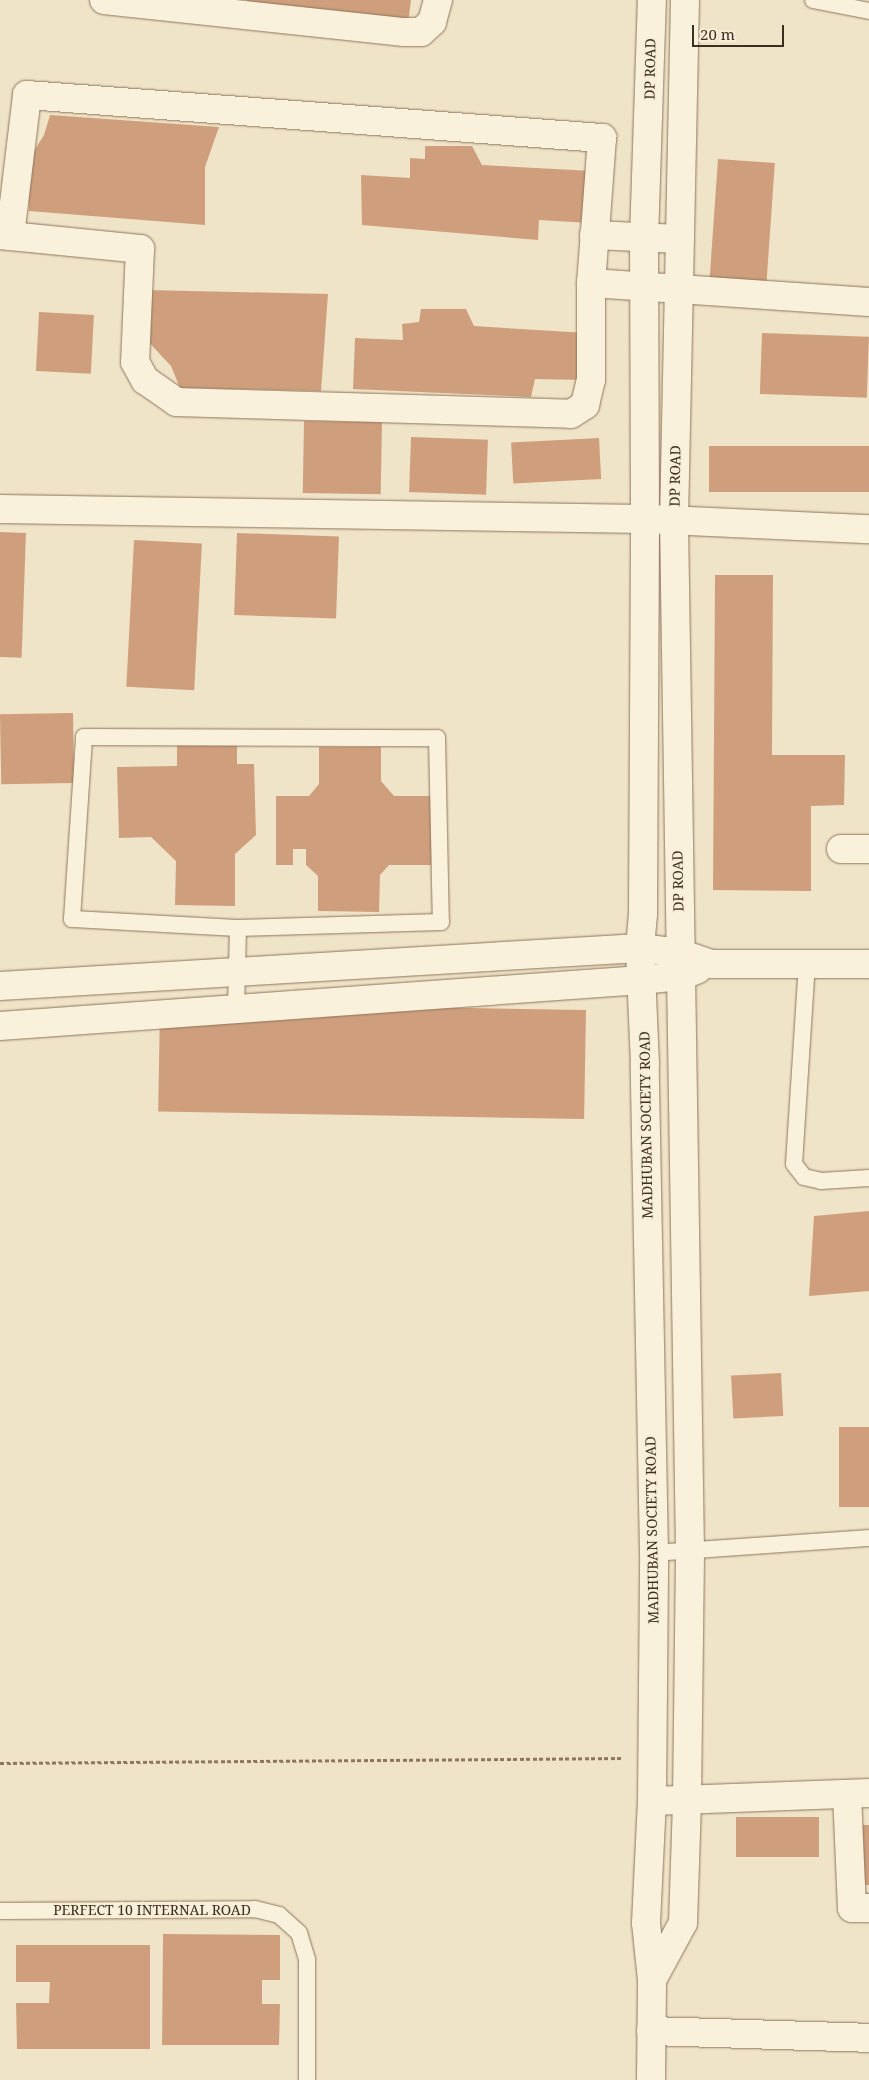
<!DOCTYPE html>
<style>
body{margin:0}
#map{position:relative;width:869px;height:2080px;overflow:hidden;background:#f0e4c8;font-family:"Noto Serif",serif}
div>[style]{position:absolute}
.building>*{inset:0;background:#cf9f7d;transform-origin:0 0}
.path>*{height:3px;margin-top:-1.5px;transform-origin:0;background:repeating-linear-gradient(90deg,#8d765c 0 4px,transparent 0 6.5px)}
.roads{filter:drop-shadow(0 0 1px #8d765c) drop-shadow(0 0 1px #8d765c)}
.lane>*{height:16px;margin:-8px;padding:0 8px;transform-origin:8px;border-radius:8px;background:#faf1dc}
.street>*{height:28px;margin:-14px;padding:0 14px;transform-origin:14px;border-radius:14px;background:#faf1dc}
.secondary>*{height:28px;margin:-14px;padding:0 14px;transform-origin:14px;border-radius:14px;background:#faf1dc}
span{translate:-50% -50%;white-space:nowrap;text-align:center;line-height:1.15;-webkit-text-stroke:4px #f7eed8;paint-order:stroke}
.street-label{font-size:14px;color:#3d2e20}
.scale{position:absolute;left:692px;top:25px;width:92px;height:22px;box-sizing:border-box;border:2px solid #3d2e20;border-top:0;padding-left:6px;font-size:15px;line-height:18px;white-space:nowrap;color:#3d2e20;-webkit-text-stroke:4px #f7eed8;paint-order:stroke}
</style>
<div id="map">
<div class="building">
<i style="clip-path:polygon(247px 0,411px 0,408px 24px,246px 4px)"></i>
<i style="clip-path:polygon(50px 115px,219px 127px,205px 167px,205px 225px,29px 211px,29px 159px,44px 135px)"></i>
<i style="clip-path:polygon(425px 146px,472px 146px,482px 165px,592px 171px,589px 223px,539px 220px,538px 240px,362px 225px,361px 175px,410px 178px,410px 158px,425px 159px)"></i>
<i style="left:718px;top:159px;width:57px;height:120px;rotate:4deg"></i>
<i style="clip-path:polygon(146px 290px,328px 294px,321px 391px,180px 388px,171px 366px,144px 337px)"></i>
<i style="clip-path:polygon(421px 309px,466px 309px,474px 326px,586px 333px,583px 380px,535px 379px,531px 397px,353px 389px,355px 338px,403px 340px,402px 324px,419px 322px)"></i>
<i style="left:39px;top:312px;width:55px;height:59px;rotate:3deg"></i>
<i style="left:762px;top:333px;width:107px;height:61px;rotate:2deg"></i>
<i style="left:304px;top:421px;width:78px;height:72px;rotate:1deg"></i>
<i style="left:411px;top:437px;width:77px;height:55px;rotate:2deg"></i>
<i style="left:599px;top:438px;width:41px;height:88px;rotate:87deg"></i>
<i style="left:869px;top:446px;width:46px;height:160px;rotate:90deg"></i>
<i style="left:0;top:532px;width:26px;height:125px;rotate:2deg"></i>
<i style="left:237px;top:533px;width:102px;height:82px;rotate:2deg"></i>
<i style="left:134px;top:540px;width:68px;height:147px;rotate:3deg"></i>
<i style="clip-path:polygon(715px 575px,773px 575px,772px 755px,845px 755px,844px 805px,811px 806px,811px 891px,713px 890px)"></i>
<i style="left:73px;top:713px;width:70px;height:73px;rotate:89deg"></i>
<i style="clip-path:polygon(177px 742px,237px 743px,237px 764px,254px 764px,256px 835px,235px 854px,235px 906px,175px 905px,176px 861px,151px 837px,119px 838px,117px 767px,177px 766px)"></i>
<i style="clip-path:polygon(319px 747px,381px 747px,381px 781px,394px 796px,432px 796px,432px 865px,389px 865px,380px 875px,379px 912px,318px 911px,318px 876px,306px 865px,306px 849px,293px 849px,293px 865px,276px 865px,276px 796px,309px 796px,319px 784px)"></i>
<i style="left:586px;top:1010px;width:109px;height:426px;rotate:91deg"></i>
<i style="clip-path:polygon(869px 1211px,869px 1291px,809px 1296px,814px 1216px)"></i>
<i style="left:781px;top:1373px;width:43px;height:50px;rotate:87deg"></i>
<i style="left:869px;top:1427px;width:80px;height:30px;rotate:90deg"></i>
<i style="left:819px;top:1817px;width:40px;height:83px;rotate:90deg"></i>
<i style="left:854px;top:1825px;width:15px;height:60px"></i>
<i style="clip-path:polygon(163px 1934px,280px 1935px,280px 1980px,262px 1980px,262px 2004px,280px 2004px,279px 2045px,162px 2045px)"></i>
<i style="clip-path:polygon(16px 1945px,150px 1945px,150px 2049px,17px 2049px,16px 2003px,49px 2003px,50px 1982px,16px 1982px)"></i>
</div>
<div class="path">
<i style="left:0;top:1763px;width:624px;rotate:-0.46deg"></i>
</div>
<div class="roads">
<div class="lane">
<i style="left:813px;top:0;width:57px;rotate:11.1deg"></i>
<i style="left:807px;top:963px;width:201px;rotate:93.7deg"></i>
<i style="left:794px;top:1164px;width:16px;rotate:52deg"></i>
<i style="left:804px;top:1177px;width:17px;rotate:13deg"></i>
<i style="left:821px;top:1181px;width:48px;rotate:-3.6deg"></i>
<i style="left:236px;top:1010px;width:82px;rotate:-88.6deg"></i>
<i style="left:238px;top:928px;width:166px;rotate:-176.9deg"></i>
<i style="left:72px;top:919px;width:182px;rotate:-86.2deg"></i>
<i style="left:84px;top:737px;width:353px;rotate:0.2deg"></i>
<i style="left:437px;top:738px;width:184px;rotate:88.8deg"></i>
<i style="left:441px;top:922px;width:203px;rotate:178.3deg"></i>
<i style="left:654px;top:1553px;width:216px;rotate:-4deg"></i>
<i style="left:0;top:1911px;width:255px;rotate:-0.4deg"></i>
<i style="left:255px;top:1909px;width:25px;rotate:14deg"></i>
<i style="left:279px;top:1915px;width:27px;rotate:42deg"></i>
<i style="left:299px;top:1933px;width:28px;rotate:73deg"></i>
<i style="left:307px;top:1960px;width:120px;rotate:90deg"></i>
</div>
<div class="street">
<i style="left:104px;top:0;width:302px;rotate:6.1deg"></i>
<i style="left:404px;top:32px;width:17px"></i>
<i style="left:421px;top:32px;width:15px;rotate:-42deg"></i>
<i style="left:432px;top:22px;width:23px;rotate:-75deg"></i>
<i style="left:0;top:235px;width:141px;rotate:5.7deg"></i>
<i style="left:140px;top:249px;width:113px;rotate:92.5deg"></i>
<i style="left:135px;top:362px;width:21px;rotate:61deg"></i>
<i style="left:145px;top:380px;width:38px;rotate:35deg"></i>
<i style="left:176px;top:402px;width:395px;rotate:1.7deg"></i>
<i style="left:571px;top:414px;width:17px;rotate:-33deg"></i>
<i style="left:585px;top:405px;width:26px;rotate:-77deg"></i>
<i style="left:591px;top:380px;width:97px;rotate:-90deg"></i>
<i style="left:594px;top:235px;width:86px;rotate:2.7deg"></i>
<i style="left:10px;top:236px;width:142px;rotate:-83.1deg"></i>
<i style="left:27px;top:95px;width:577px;rotate:4.28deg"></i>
<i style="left:602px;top:138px;width:145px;rotate:94.3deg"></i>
<i style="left:591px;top:283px;width:279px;rotate:3.9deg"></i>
<i style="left:0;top:509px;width:645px;rotate:0.89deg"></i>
<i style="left:645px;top:519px;width:224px;rotate:2.6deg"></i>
<i style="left:841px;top:849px;width:28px"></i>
<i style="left:847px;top:1794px;width:114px;rotate:87.5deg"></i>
<i style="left:852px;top:1908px;width:17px"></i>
<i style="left:652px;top:1801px;width:217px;rotate:-2.1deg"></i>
<i style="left:651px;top:2031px;width:218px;rotate:1.8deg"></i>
</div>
<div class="secondary">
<i style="left:0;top:986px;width:641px;rotate:-3.4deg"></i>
<i style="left:640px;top:948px;width:39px;rotate:7deg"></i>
<i style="left:679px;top:953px;width:34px;rotate:19deg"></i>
<i style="left:711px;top:964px;width:158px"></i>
<i style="left:0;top:1026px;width:643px;rotate:-4.1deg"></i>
<i style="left:641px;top:980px;width:40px;rotate:-5.7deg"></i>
<i style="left:681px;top:976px;width:18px;rotate:-22deg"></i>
<i style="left:652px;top:1980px;width:65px;rotate:-61.5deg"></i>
<i style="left:683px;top:1923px;width:123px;rotate:-88.1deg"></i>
<i style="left:687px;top:1800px;width:249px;rotate:-89.3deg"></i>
<i style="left:690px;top:1551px;width:1031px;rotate:-90.89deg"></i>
<i style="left:674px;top:520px;width:520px;rotate:-88.79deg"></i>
<i style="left:651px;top:2080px;width:100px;rotate:-89.4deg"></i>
<i style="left:652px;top:1980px;width:57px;rotate:-96deg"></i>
<i style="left:646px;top:1923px;width:122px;rotate:-87.2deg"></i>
<i style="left:652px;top:1801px;width:248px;rotate:-89.5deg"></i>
<i style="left:654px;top:1553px;width:489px;rotate:-91.1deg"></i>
<i style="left:645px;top:1064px;width:116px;rotate:-92.5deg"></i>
<i style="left:640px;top:948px;width:34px;rotate:-85deg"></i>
<i style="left:643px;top:914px;width:395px;rotate:-89.7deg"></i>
<i style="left:645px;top:519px;width:281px;rotate:-90.2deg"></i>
<i style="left:644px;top:238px;width:238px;rotate:-88.1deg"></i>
</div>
</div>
<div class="street-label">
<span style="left:650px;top:69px;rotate:-89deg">DP ROAD</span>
<span style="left:675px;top:476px;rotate:-89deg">DP ROAD</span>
<span style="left:678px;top:881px;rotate:-91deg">DP ROAD</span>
<span style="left:646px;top:1125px;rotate:-91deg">MADHUBAN SOCIETY ROAD</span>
<span style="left:652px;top:1530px;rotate:-91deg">MADHUBAN SOCIETY ROAD</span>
<span style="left:152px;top:1910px">PERFECT 10 INTERNAL ROAD</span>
</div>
<div class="scale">20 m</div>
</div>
